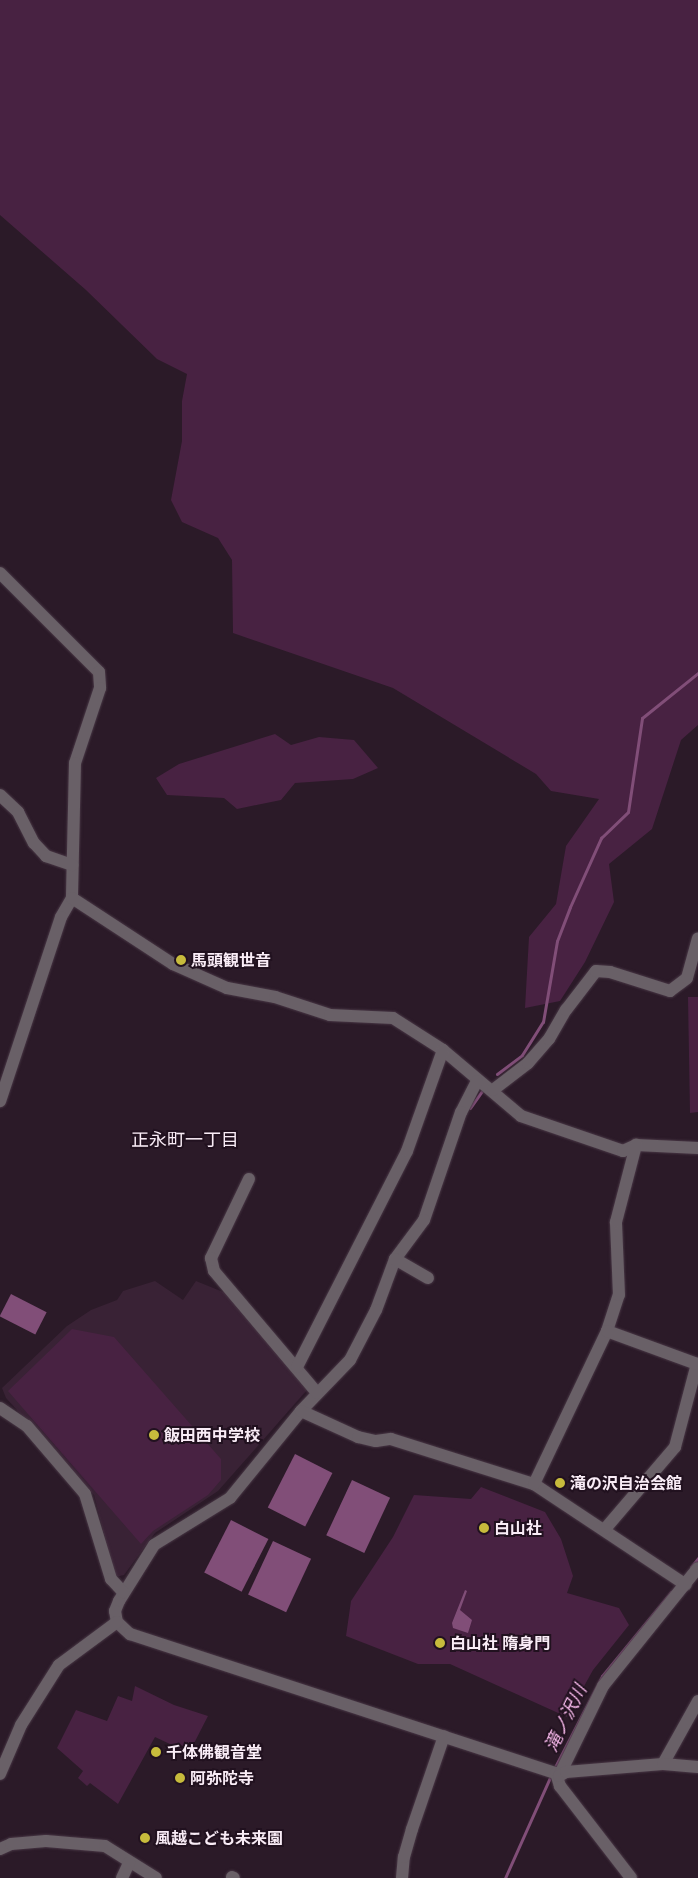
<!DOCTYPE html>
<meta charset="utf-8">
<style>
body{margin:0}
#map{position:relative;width:698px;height:1878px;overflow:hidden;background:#2b1a28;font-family:"Noto Sans","Noto Sans JP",sans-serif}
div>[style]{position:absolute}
.built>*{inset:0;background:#392235}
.green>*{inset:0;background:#482242}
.water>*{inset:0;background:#814e78;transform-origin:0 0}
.stream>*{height:3px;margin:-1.5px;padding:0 1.5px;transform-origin:1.5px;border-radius:1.5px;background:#814e78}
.roads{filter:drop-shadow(0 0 1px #483745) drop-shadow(0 0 1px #483745)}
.street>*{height:12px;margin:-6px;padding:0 6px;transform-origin:6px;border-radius:6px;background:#696067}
.dots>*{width:14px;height:14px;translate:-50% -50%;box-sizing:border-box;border:2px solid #21111f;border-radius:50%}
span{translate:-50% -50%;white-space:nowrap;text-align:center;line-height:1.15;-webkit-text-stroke:4px #21111f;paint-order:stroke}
.poi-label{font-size:16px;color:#f9ecf6;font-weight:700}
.left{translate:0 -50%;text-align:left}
.neighbourhood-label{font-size:18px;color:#f9ecf6}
.water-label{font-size:18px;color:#f9baed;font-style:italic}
</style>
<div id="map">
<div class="built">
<i style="clip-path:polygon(155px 1281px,183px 1300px,196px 1281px,228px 1294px,307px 1390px,218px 1491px,155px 1533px,124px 1575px,115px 1577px,94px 1495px,6px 1398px,2px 1388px,67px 1326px,91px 1310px,117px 1300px,123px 1291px)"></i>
</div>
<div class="green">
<i style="clip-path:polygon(0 0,698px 0,698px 725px,681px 740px,652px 829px,609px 864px,614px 902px,585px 962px,560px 1001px,525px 1008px,529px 937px,556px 904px,566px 846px,599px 799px,551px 791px,536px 774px,393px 688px,233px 633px,232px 560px,218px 538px,182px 522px,171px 500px,182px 441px,182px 401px,187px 374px,157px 359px,86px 290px,0 215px)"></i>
<i style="clip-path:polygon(275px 734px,291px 745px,319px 737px,354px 740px,378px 768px,353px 779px,295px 783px,281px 800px,237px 809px,224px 798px,167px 795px,156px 778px,179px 764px)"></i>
<i style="clip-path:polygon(688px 997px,698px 997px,698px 1112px,690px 1113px)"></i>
<i style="clip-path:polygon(72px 1329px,114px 1337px,221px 1459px,221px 1480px,208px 1495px,153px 1531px,141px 1544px,8px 1391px)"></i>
<i style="clip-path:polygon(481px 1487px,545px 1512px,561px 1539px,573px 1576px,567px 1593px,619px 1608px,629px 1625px,593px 1670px,567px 1717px,450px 1664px,418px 1664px,346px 1636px,351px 1601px,393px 1537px,414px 1495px,471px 1499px)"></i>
<i style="clip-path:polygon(135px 1686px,174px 1705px,208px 1716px,189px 1753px,155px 1737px,118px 1804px,90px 1783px,87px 1786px,78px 1778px,83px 1771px,57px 1748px,76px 1710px,107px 1721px,118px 1696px,132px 1701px)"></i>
</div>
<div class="water">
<i style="left:11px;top:1294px;width:40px;height:25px;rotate:27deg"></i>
<i style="left:295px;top:1454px;width:42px;height:60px;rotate:27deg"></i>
<i style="left:352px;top:1480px;width:42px;height:61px;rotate:25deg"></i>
<i style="left:231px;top:1520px;width:42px;height:59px;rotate:27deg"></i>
<i style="left:273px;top:1541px;width:42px;height:59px;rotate:25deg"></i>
<i style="clip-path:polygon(465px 1590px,467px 1591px,460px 1610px,472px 1620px,468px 1633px,453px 1628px,452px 1623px)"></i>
</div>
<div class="stream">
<i style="left:497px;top:1074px;width:31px;rotate:-37deg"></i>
<i style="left:522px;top:1055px;width:39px;rotate:-58deg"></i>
<i style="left:543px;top:1022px;width:82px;rotate:-80.2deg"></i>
<i style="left:557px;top:941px;width:36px;rotate:-69deg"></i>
<i style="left:570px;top:907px;width:76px;rotate:-65.8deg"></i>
<i style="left:601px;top:838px;width:37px;rotate:-44deg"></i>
<i style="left:628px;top:812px;width:95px;rotate:-81.5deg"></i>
<i style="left:642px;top:718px;width:72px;rotate:-38.8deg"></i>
<i style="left:470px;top:1108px;width:21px;rotate:-55deg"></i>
<i style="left:691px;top:1567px;width:11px;rotate:-52deg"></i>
<i style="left:554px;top:1769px;width:105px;rotate:-62.7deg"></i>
<i style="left:602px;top:1676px;width:109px;rotate:-50.6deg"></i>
<i style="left:505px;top:1878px;width:113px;rotate:-65.9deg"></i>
</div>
<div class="roads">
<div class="street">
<i style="left:0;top:573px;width:140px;rotate:45deg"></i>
<i style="left:99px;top:672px;width:16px;rotate:86deg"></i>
<i style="left:100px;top:688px;width:79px;rotate:108.4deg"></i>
<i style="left:75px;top:763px;width:135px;rotate:91.3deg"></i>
<i style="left:72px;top:898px;width:22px;rotate:120deg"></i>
<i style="left:61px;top:917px;width:194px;rotate:108.3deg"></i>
<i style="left:0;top:795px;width:25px;rotate:43deg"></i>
<i style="left:18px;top:812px;width:35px;rotate:63deg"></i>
<i style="left:34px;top:843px;width:18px;rotate:47deg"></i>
<i style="left:46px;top:856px;width:28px;rotate:19deg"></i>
<i style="left:72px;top:898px;width:121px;rotate:33.2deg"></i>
<i style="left:173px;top:964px;width:59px;rotate:24deg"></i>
<i style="left:227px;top:988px;width:49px;rotate:10.6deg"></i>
<i style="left:275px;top:997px;width:58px;rotate:18.1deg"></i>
<i style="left:330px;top:1015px;width:63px;rotate:2.7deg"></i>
<i style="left:393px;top:1018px;width:59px;rotate:32.6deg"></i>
<i style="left:443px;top:1050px;width:102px;rotate:40.2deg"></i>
<i style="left:521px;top:1116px;width:108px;rotate:18.9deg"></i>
<i style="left:623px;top:1151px;width:14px;rotate:-25deg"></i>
<i style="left:636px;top:1145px;width:62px;rotate:2.8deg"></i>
<i style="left:477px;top:1081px;width:35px;rotate:117deg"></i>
<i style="left:461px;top:1112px;width:114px;rotate:108.9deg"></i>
<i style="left:424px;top:1220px;width:49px;rotate:126.6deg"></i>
<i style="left:395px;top:1259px;width:54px;rotate:110.4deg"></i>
<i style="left:376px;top:1310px;width:56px;rotate:117.5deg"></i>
<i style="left:350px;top:1360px;width:71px;rotate:133.9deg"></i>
<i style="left:301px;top:1411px;width:112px;rotate:129.2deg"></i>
<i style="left:230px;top:1498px;width:89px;rotate:148.3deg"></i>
<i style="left:154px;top:1545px;width:66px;rotate:122deg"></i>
<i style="left:119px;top:1601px;width:11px;rotate:112deg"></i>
<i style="left:115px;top:1611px;width:11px;rotate:80deg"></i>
<i style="left:117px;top:1622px;width:18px;rotate:43deg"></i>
<i style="left:130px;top:1634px;width:448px;rotate:18.1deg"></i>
<i style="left:556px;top:1773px;width:14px;rotate:73deg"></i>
<i style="left:560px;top:1786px;width:116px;rotate:52.3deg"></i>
<i style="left:493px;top:1090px;width:44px;rotate:-37.6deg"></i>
<i style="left:528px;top:1063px;width:32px;rotate:-49deg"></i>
<i style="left:549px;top:1039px;width:34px;rotate:-60deg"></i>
<i style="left:566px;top:1010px;width:49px;rotate:-52.4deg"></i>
<i style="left:596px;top:971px;width:14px;rotate:4deg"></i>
<i style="left:610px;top:972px;width:63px;rotate:17.6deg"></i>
<i style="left:670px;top:991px;width:21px;rotate:-37deg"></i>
<i style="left:687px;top:978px;width:41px;rotate:-74.6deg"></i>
<i style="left:249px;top:1179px;width:88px;rotate:115.7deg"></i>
<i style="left:211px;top:1258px;width:13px;rotate:77deg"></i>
<i style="left:214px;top:1271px;width:160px;rotate:49.8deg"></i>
<i style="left:395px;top:1259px;width:38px;rotate:30deg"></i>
<i style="left:297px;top:1367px;width:242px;rotate:-63deg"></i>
<i style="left:407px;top:1151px;width:107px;rotate:-70.4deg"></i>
<i style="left:0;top:1408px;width:32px;rotate:34deg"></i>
<i style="left:27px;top:1426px;width:89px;rotate:49.5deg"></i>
<i style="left:85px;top:1494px;width:89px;rotate:73deg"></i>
<i style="left:111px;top:1579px;width:18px;rotate:47deg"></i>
<i style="left:301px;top:1411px;width:63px;rotate:24.5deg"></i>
<i style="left:358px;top:1437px;width:18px;rotate:13deg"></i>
<i style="left:376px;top:1441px;width:15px;rotate:-8deg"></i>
<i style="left:391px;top:1439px;width:150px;rotate:17.5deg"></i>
<i style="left:534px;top:1484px;width:182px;rotate:33.6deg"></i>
<i style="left:534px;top:1484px;width:170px;rotate:-64.5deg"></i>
<i style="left:607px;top:1331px;width:38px;rotate:-72deg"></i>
<i style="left:619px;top:1295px;width:73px;rotate:-92.4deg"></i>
<i style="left:616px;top:1222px;width:80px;rotate:-75.4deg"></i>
<i style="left:605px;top:1529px;width:108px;rotate:-49.5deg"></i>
<i style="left:675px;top:1447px;width:86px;rotate:-75.2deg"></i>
<i style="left:697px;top:1364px;width:96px;rotate:-159.9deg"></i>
<i style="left:663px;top:1764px;width:72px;rotate:-60.9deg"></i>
<i style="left:0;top:1774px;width:53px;rotate:-66.8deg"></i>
<i style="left:21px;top:1725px;width:71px;rotate:-57.7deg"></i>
<i style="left:59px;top:1665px;width:72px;rotate:-36.6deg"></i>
<i style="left:559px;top:1776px;width:100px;rotate:-63.9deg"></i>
<i style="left:603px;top:1686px;width:151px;rotate:-51.2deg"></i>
<i style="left:559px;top:1776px;width:8px;rotate:-30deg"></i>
<i style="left:566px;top:1772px;width:97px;rotate:-4.7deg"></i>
<i style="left:663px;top:1764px;width:35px;rotate:5deg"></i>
<i style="left:0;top:1849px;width:12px;rotate:-24deg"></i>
<i style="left:11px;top:1844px;width:35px;rotate:-5deg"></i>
<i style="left:46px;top:1841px;width:59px;rotate:4.8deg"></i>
<i style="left:105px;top:1846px;width:60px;rotate:32.1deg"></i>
<i style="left:232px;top:1877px;width:2px;rotate:27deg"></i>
<i style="left:122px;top:1878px;width:17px;rotate:-65deg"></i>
<i style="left:402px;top:1878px;width:21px;rotate:-85deg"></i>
<i style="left:404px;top:1857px;width:29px;rotate:-74deg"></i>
<i style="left:412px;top:1829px;width:98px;rotate:-71deg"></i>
</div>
</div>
<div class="dots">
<i style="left:181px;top:960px;background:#c7bb3c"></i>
<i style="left:154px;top:1435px;background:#c7bb3c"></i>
<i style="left:560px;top:1483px;background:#c7bb3c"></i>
<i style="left:484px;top:1528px;background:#c7bb3c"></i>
<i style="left:440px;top:1643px;background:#c7bb3c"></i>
<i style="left:156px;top:1752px;background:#c7bb3c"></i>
<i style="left:180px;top:1778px;background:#c7bb3c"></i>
<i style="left:145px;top:1838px;background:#c7bb3c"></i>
</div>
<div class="poi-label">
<span class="left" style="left:191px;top:960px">馬頭観世音</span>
<span class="left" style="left:164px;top:1435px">飯田西中学校</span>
<span class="left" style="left:570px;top:1483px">滝の沢自治会館</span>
<span class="left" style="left:494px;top:1528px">白山社</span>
<span class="left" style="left:450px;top:1643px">白山社 隋身門</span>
<span class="left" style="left:166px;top:1752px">千体佛観音堂</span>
<span class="left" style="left:190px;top:1778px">阿弥陀寺</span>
<span class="left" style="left:155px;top:1838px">風越こども未来園</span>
</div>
<div class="neighbourhood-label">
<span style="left:185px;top:1139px">正永町一丁目</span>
</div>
<div class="water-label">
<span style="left:565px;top:1718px;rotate:-64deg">滝ノ沢川</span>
</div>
</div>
